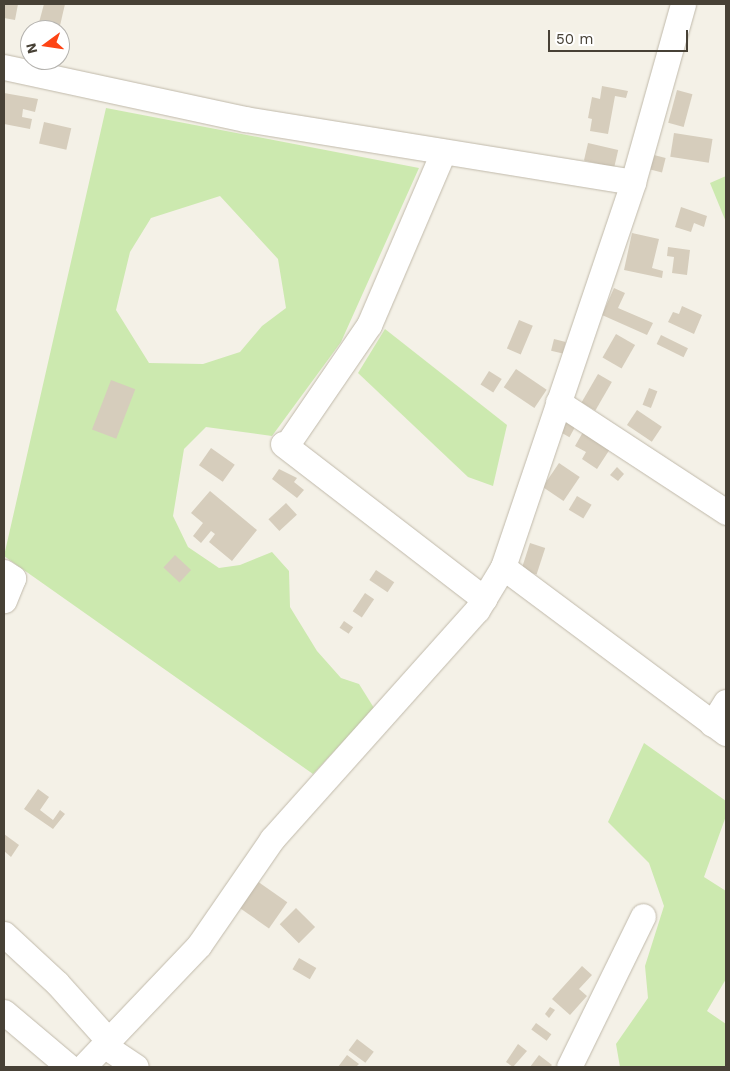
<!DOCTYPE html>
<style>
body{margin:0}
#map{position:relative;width:730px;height:1071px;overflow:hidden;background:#f4f1e7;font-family:"Work Sans",sans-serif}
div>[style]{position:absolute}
.green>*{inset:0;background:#cce9af}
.building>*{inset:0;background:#d6cdbc;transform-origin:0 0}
.roads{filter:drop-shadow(0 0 1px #c0b9aa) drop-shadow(0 0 1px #c0b9aa)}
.minor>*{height:25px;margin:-12.5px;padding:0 12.5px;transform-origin:12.5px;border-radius:12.5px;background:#fff}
span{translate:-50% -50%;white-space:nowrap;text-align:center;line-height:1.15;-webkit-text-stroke:4.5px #fff;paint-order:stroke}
.frame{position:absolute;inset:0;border:5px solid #474136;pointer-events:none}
.north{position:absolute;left:20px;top:20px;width:50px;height:50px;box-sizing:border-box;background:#fff;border:1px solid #b5b3af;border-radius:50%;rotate:256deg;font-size:14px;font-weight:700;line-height:20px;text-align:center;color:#474136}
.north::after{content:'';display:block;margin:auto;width:18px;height:22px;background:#fd4415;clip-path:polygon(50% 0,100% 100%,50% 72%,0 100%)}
.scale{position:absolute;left:548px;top:30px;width:140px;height:22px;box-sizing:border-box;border:2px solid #474136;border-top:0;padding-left:6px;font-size:15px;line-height:18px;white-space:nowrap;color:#474136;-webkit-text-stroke:4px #fff;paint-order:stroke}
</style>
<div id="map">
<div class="green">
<i style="clip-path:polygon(evenodd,106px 108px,419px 168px,341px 342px,272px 436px,206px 427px,184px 449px,173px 516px,188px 547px,219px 568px,240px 565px,272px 552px,289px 571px,290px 607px,317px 651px,341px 678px,359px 684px,374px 708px,313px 774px,4px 556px,106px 108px,220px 196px,278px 259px,286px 308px,262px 326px,240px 352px,203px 364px,149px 363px,116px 310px,130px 252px,151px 218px,220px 196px)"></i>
<i style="clip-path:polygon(726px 176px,726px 222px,710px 183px)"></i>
<i style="clip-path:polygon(385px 329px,507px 425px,493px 486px,468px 477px,358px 373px)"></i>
<i style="clip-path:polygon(644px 743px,726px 801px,726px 816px,704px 877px,726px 891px,726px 979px,707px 1011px,726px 1024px,726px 1067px,620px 1067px,616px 1044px,648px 998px,645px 966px,664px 906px,649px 863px,608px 822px)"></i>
</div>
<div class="building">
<i style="clip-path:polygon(4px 4px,18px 4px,15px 20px,4px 18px)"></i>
<i style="clip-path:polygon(44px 4px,65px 4px,59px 30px,37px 30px)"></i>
<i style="clip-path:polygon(602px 86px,628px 91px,626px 98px,615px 96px,608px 134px,590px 131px,592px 119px,588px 118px,592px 97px,600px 99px)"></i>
<i style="left:677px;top:90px;width:16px;height:34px;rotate:15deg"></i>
<i style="clip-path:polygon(4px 93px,38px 99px,35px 112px,23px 109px,22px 117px,32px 119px,30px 129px,4px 124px)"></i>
<i style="left:44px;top:122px;width:28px;height:22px;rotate:13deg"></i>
<i style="left:674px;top:133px;width:39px;height:24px;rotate:9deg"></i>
<i style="left:588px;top:143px;width:31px;height:18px;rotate:13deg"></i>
<i style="left:654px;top:155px;width:12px;height:15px;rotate:14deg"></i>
<i style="clip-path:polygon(681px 207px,707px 216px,704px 227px,694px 223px,691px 232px,675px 227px)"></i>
<i style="clip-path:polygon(632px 233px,659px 239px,652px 268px,663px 271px,662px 278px,624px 270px)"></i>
<i style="clip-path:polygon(668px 247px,690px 250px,687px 275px,672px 273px,674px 257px,667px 256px)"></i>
<i style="clip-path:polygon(614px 288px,625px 293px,618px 308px,653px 323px,647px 335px,602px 315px)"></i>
<i style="clip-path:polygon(682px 306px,702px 315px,694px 334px,668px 322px,673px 312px,679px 314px)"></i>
<i style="left:519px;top:320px;width:15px;height:31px;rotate:23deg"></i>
<i style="left:616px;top:334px;width:22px;height:27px;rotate:30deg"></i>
<i style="left:661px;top:335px;width:30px;height:10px;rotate:26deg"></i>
<i style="left:554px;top:339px;width:12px;height:12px;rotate:14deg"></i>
<i style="left:516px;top:369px;width:37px;height:22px;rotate:34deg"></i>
<i style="left:489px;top:371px;width:15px;height:16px;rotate:32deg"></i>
<i style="left:598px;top:374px;width:16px;height:33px;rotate:30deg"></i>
<i style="left:111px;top:380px;width:26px;height:53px;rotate:21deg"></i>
<i style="left:649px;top:388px;width:9px;height:18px;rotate:21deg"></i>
<i style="left:637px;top:410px;width:30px;height:18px;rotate:34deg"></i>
<i style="left:567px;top:421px;width:10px;height:13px;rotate:29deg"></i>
<i style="clip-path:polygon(583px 432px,610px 449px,597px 469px,582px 459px,586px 452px,575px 446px)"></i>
<i style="left:211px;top:448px;width:29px;height:21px;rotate:35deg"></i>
<i style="left:559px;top:463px;width:25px;height:29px;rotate:34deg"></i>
<i style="clip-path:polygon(617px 467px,624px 474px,618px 481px,610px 475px)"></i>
<i style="clip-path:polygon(279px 469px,297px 478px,294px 482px,304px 490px,297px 498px,272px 479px)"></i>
<i style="clip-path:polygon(210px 491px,257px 530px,232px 561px,209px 542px,215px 534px,211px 531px,201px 543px,193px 536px,203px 523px,191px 513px)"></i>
<i style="left:577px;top:496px;width:17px;height:16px;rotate:31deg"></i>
<i style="left:286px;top:503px;width:16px;height:24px;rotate:47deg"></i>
<i style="left:530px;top:543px;width:16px;height:28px;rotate:18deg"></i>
<i style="left:175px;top:555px;width:22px;height:17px;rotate:43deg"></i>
<i style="left:376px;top:570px;width:22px;height:12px;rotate:34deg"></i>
<i style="left:365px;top:593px;width:11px;height:22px;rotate:34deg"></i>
<i style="left:344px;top:621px;width:11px;height:8px;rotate:34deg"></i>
<i style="clip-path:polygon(38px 789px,49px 797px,40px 810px,53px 820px,60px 810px,65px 814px,53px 829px,24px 809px)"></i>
<i style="clip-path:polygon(4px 834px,19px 845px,11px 857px,4px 851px)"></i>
<i style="left:257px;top:881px;width:37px;height:32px;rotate:35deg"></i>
<i style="left:296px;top:908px;width:27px;height:23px;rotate:45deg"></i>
<i style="left:299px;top:958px;width:20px;height:13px;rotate:30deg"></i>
<i style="clip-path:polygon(582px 966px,592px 975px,579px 989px,587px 996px,570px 1015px,552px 999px)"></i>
<i style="clip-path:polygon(550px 1007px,555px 1010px,549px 1018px,545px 1014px)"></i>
<i style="left:536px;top:1023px;width:19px;height:8px;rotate:36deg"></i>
<i style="left:357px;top:1039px;width:21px;height:14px;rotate:37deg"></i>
<i style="clip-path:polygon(518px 1044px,527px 1051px,513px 1067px,506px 1062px)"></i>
<i style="clip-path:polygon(347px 1055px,359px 1064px,356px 1067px,338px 1067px)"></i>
<i style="clip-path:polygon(539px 1055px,552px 1065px,550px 1067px,530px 1067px)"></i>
</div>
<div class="roads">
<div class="minor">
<i style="left:4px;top:67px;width:247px;rotate:12.2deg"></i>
<i style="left:245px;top:119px;width:393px;rotate:9.2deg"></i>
<i style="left:558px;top:402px;width:201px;rotate:33.2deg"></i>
<i style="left:283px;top:444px;width:254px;rotate:37.6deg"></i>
<i style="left:286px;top:446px;width:147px;rotate:-55.6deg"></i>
<i style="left:369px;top:325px;width:188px;rotate:-66.8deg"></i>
<i style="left:503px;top:567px;width:278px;rotate:36.7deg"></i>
<i style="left:4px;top:572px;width:11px;rotate:34deg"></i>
<i style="left:13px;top:578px;width:24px;rotate:112deg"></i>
<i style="left:712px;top:724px;width:26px;rotate:-58deg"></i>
<i style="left:4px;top:934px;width:72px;rotate:42.8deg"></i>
<i style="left:57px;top:983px;width:79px;rotate:48.1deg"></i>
<i style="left:4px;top:1012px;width:85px;rotate:40.2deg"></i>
<i style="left:105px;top:1046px;width:37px;rotate:34deg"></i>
<i style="left:83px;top:1067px;width:168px;rotate:-46.4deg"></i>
<i style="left:199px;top:945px;width:129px;rotate:-55.4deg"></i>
<i style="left:272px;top:839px;width:307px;rotate:-48.2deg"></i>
<i style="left:477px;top:610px;width:50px;rotate:-58.8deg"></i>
<i style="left:503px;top:567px;width:406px;rotate:-71.3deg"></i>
<i style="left:633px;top:182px;width:185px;rotate:-74.3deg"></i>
<i style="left:569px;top:1067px;width:168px;rotate:-63.9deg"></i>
</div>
</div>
<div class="frame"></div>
<div class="north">N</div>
<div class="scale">50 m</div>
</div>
